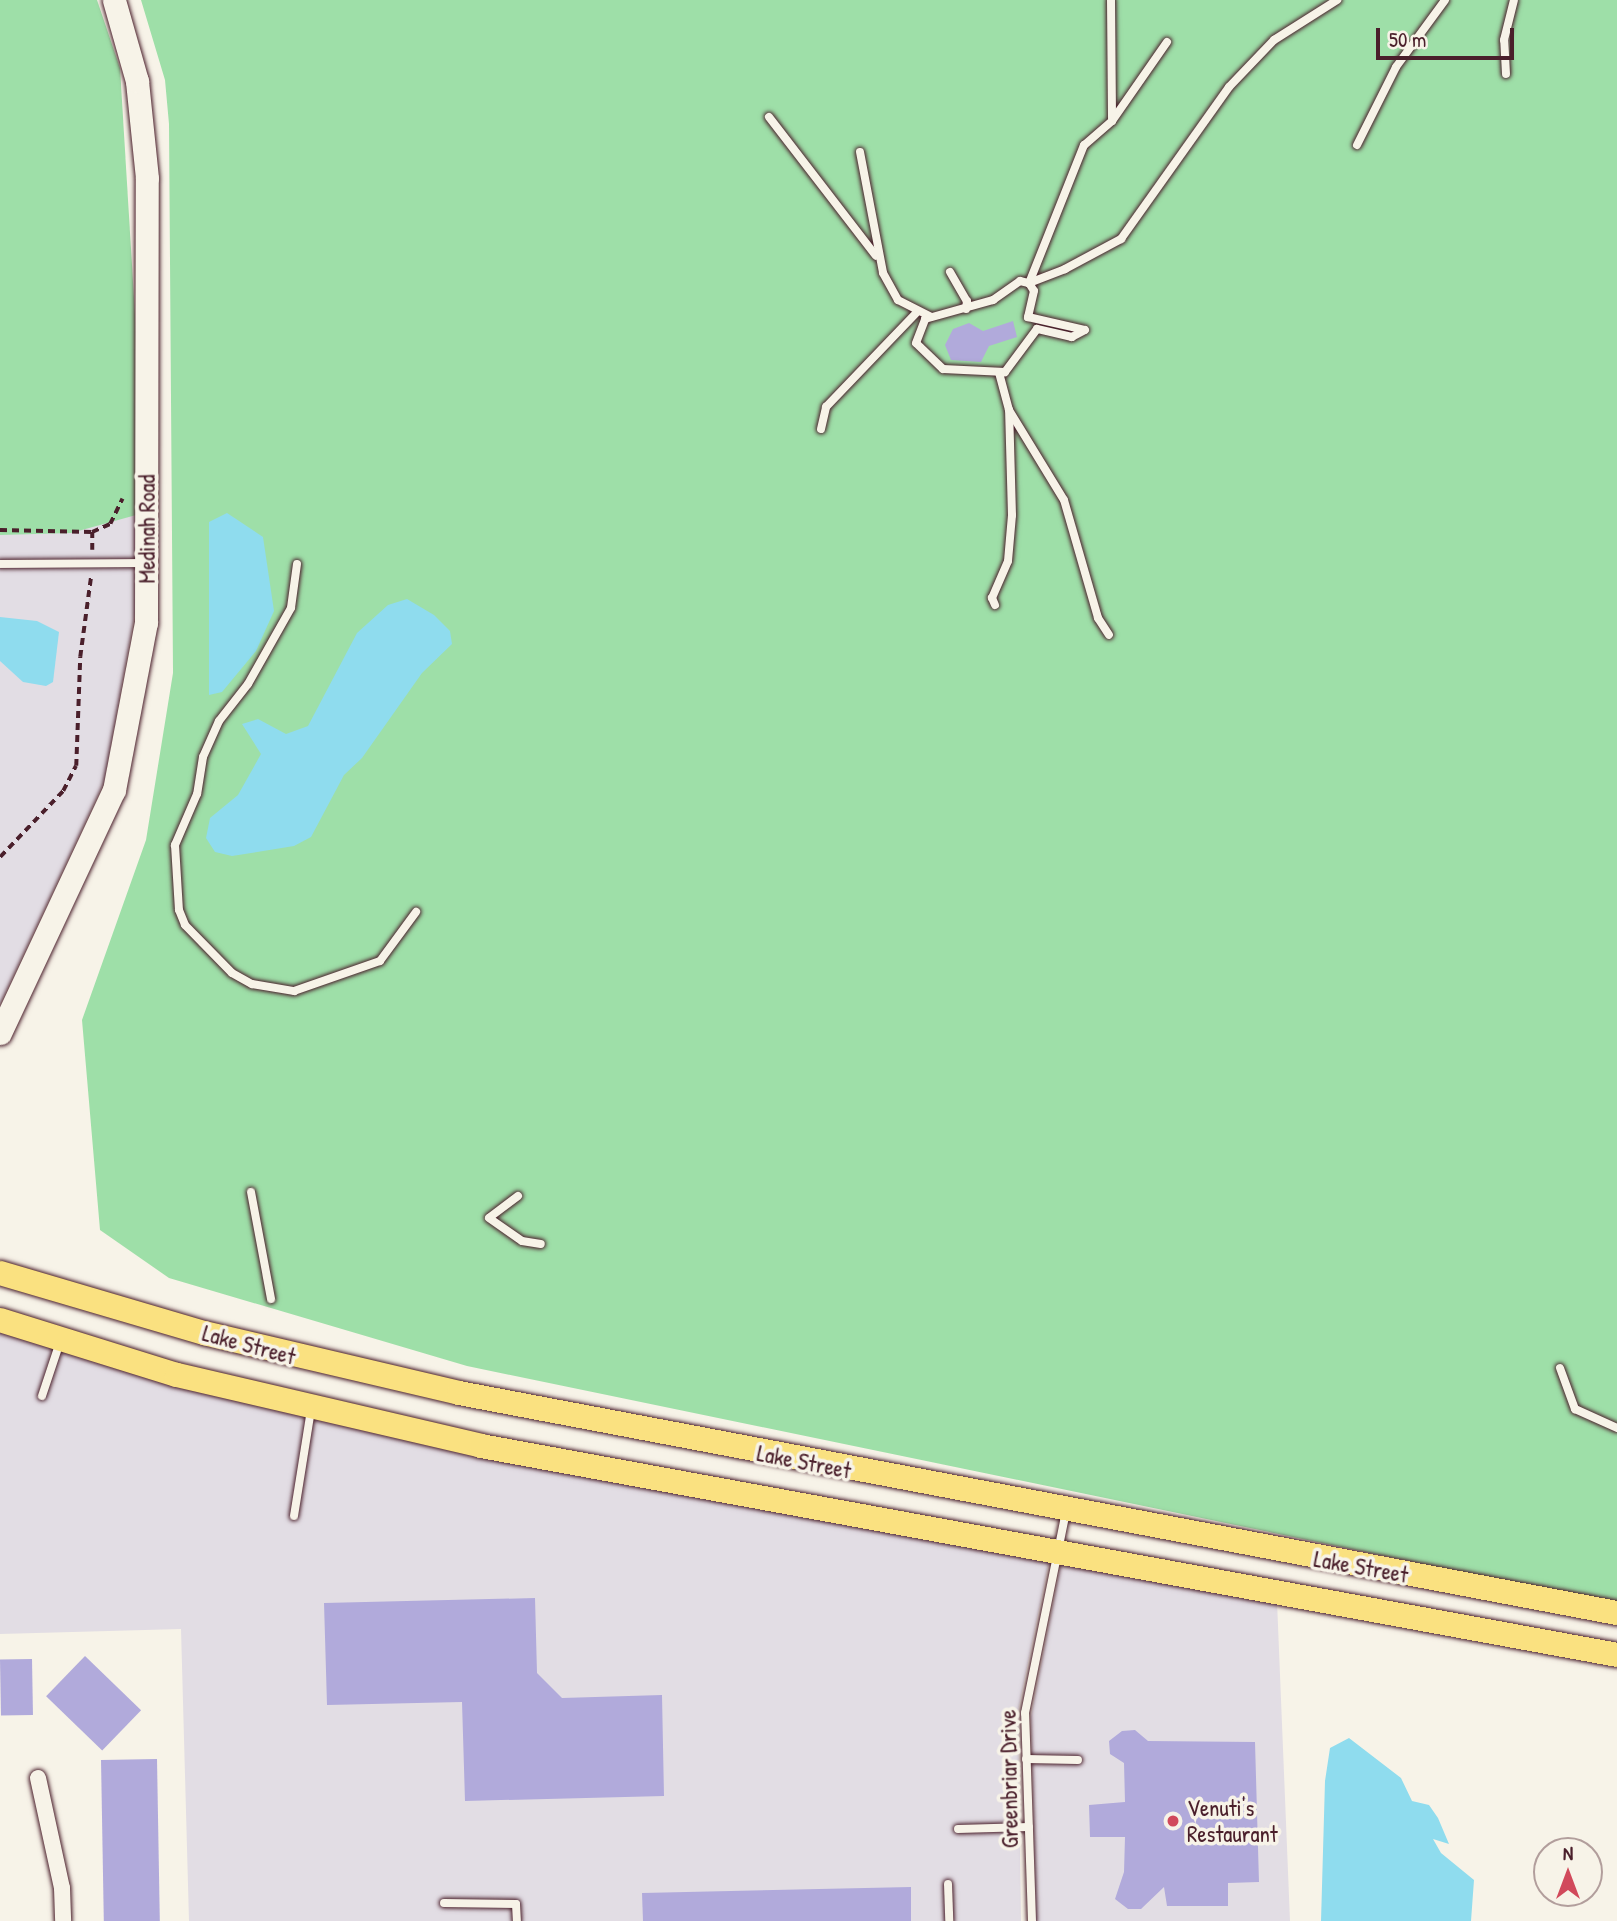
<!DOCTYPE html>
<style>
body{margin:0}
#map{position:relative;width:1617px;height:1921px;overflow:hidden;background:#f7f3e8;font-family:"Patrick Hand",sans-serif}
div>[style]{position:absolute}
.built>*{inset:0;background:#e2dde4}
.green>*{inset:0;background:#9edfa8}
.water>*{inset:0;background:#8fdcee}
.building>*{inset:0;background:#b1aadb;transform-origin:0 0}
.path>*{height:3.5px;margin-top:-1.75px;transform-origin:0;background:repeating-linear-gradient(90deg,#4a1f2b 0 7px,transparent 0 12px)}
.roads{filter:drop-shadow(0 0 2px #4a1f2b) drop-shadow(0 0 2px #4a1f2b)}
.service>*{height:8px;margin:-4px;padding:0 4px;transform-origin:4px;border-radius:4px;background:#f7f3e8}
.minor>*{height:16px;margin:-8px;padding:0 8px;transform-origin:8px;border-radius:8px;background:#f7f3e8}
.secondary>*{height:23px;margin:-11.5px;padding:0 11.5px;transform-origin:11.5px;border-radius:11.5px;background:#f7f3e8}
.primary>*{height:24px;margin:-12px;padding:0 12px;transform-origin:12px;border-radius:12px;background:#fae180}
.dots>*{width:19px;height:19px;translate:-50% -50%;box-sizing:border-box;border:4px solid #f7f3e8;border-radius:50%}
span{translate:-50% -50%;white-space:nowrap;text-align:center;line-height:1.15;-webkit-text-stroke:7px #f7f3e8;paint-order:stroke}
.street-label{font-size:23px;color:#4a1f2b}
.poi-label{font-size:23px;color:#4a1f2b}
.left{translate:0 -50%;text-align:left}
.north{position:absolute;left:1533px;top:1837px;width:70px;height:70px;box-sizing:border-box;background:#f7f3e8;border:2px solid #b29e9c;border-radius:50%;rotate:0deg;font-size:19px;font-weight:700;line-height:28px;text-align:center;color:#4a1f2b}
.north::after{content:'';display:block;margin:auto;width:24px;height:32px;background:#d1495b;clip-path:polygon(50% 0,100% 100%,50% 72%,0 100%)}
.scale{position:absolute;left:1376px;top:28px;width:138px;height:32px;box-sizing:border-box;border:4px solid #4a1f2b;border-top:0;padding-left:9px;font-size:21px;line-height:24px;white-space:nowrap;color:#4a1f2b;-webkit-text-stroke:5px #f7f3e8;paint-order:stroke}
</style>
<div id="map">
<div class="built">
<i style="clip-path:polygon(137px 515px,138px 595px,104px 782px,0 1004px,0 532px)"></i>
<i style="clip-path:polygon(0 1327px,1049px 1561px,1018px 1711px,1021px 1921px,189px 1921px,181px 1629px,0 1634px)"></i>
<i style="clip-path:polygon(1061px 1564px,1277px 1601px,1290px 1921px,1036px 1921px,1031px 1717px)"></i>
</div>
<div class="green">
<i style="clip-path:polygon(0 0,97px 0,120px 68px,147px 512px,71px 533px,0 535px)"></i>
<i style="clip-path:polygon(141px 0,1617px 0,1617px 1604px,467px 1366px,169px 1278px,100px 1230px,82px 1020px,146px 840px,173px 673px,169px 124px,165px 80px)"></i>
</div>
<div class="water">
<i style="clip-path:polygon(227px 513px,263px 537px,274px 611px,256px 651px,222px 692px,209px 695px,209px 522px)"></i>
<i style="clip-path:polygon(407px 599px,434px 615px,450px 631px,452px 644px,422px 673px,362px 758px,344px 775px,311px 837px,294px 846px,232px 856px,215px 852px,206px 838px,210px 818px,238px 795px,261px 754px,242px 724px,258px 719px,286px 734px,308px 726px,357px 633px,388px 605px)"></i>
<i style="clip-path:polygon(0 617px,37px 621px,59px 632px,53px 682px,46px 686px,23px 682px,0 661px)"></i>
<i style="clip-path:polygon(1349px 1738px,1401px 1778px,1412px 1801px,1429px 1805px,1438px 1818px,1449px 1844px,1433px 1839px,1441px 1853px,1474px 1880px,1471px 1921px,1321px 1921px,1325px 1781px,1330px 1748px)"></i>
</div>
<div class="building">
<i style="clip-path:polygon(1013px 321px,1017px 337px,989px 346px,981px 362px,951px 360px,945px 345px,953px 329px,969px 323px,983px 331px)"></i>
<i style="clip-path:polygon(535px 1598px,537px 1673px,562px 1698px,662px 1695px,664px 1796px,465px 1801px,462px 1702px,327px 1705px,324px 1603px)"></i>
<i style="left:85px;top:1656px;width:78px;height:56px;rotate:44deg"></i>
<i style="left:32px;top:1659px;width:56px;height:32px;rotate:89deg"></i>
<i style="clip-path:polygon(1135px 1730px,1148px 1741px,1255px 1742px,1259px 1882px,1228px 1883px,1228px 1906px,1167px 1906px,1164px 1887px,1141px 1909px,1128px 1909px,1115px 1899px,1124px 1872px,1125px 1837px,1090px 1837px,1089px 1805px,1125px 1802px,1124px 1763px,1110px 1754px,1109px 1741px,1122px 1731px)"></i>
<i style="left:157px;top:1759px;width:162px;height:56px;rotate:89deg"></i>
<i style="clip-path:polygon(911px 1887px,911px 1921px,643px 1921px,642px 1893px)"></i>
</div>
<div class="path">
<i style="left:0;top:530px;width:92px;rotate:1.2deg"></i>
<i style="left:92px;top:532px;width:20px;rotate:-24deg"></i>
<i style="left:110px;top:524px;width:28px;rotate:-64deg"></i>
<i style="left:92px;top:550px;width:18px;rotate:-90deg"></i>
<i style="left:0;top:857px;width:91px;rotate:-46.3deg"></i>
<i style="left:63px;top:791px;width:28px;rotate:-63deg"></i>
<i style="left:76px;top:766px;width:109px;rotate:-87.9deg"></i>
<i style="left:80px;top:657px;width:82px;rotate:-82.3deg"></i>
</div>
<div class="roads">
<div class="service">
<i style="left:1111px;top:0;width:121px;rotate:89.5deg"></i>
<i style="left:1167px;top:42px;width:96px;rotate:124.8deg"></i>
<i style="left:1112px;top:121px;width:37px;rotate:139deg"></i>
<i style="left:1084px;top:145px;width:149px;rotate:111.7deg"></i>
<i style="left:1029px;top:283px;width:9px;rotate:58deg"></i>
<i style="left:1034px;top:291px;width:27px;rotate:103deg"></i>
<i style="left:1028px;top:317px;width:58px;rotate:12.8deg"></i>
<i style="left:1085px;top:330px;width:15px;rotate:152deg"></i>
<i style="left:1072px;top:337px;width:36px;rotate:-167deg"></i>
<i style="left:1037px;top:329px;width:54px;rotate:126.7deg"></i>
<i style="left:1005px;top:372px;width:62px;rotate:-177.2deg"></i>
<i style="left:943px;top:369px;width:37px;rotate:-136deg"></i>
<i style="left:916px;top:343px;width:26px;rotate:-69deg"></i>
<i style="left:925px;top:319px;width:71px;rotate:-15.6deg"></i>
<i style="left:993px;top:300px;width:33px;rotate:-35deg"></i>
<i style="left:1020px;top:281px;width:9px;rotate:13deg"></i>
<i style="left:1029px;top:283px;width:39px;rotate:-21deg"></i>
<i style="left:1065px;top:269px;width:64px;rotate:-28.2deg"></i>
<i style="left:1121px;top:239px;width:186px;rotate:-54.6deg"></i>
<i style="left:1229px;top:87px;width:65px;rotate:-46.2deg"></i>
<i style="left:1274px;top:40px;width:75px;rotate:-32.4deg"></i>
<i style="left:1506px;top:74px;width:34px;rotate:-93deg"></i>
<i style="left:1504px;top:40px;width:41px;rotate:-76deg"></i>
<i style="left:769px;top:117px;width:175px;rotate:52.4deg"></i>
<i style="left:1357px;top:145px;width:87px;rotate:-63.4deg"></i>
<i style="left:1396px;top:67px;width:83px;rotate:-53.8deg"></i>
<i style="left:860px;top:152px;width:123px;rotate:79.2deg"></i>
<i style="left:883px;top:273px;width:31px;rotate:61deg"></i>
<i style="left:898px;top:300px;width:37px;rotate:27deg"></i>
<i style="left:950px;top:272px;width:34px;rotate:60deg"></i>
<i style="left:967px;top:301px;width:8px;rotate:97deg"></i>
<i style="left:1009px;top:410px;width:105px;rotate:58.6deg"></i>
<i style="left:1064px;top:500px;width:123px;rotate:73.9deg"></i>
<i style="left:1098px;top:618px;width:20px;rotate:57deg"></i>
<i style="left:821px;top:429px;width:23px;rotate:-77deg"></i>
<i style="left:826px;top:407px;width:132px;rotate:-46.2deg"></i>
<i style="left:0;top:564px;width:145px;rotate:-0.4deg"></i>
<i style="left:297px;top:564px;width:44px;rotate:97.8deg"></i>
<i style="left:291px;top:608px;width:87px;rotate:119.5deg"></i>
<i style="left:248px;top:684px;width:47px;rotate:128.1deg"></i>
<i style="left:219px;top:721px;width:39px;rotate:114deg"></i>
<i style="left:203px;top:757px;width:37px;rotate:99deg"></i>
<i style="left:197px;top:794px;width:56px;rotate:113.3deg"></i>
<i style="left:175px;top:845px;width:65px;rotate:86.5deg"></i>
<i style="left:179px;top:910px;width:16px;rotate:68deg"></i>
<i style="left:185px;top:925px;width:67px;rotate:45.6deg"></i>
<i style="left:232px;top:973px;width:23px;rotate:29deg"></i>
<i style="left:252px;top:984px;width:43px;rotate:9.5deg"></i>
<i style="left:294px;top:991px;width:91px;rotate:-19.2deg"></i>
<i style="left:380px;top:961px;width:61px;rotate:-53.7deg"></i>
<i style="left:995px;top:605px;width:8px;rotate:-113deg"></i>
<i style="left:992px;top:598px;width:40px;rotate:-66.6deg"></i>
<i style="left:1008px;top:561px;width:46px;rotate:-85deg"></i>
<i style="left:1012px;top:515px;width:105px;rotate:-91.6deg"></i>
<i style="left:1009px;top:410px;width:38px;rotate:-105deg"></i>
<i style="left:251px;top:1192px;width:109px;rotate:79.4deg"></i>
<i style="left:518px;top:1196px;width:36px;rotate:143deg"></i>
<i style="left:489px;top:1218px;width:40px;rotate:34.9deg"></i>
<i style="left:522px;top:1241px;width:19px;rotate:9deg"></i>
<i style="left:1560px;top:1368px;width:44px;rotate:69.9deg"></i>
<i style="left:1575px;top:1409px;width:46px;rotate:24.3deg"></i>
<i style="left:42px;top:1396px;width:57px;rotate:-71.6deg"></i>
<i style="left:294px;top:1516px;width:107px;rotate:-80.9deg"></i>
<i style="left:1026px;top:1759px;width:52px;rotate:1.1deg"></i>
<i style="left:958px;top:1829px;width:71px;rotate:-1.6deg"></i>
<i style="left:948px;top:1884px;width:37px;rotate:88deg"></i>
<i style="left:444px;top:1903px;width:72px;rotate:0.8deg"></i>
<i style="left:516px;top:1904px;width:17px;rotate:87deg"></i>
<i style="left:1032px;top:1921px;width:208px;rotate:-91.9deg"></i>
<i style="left:1025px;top:1713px;width:205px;rotate:-78.5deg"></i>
</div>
<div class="minor">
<i style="left:38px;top:1778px;width:113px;rotate:77.7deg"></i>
<i style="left:62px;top:1888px;width:33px;rotate:88deg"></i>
</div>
<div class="secondary">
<i style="left:0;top:1033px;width:268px;rotate:-64.9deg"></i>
<i style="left:114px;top:790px;width:170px;rotate:-79.2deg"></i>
<i style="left:146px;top:623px;width:445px;rotate:-89.9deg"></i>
<i style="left:147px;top:178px;width:98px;rotate:-95.9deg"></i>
<i style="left:137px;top:81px;width:84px;rotate:-105.9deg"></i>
</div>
<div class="primary">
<i style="left:0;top:1273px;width:213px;rotate:16.4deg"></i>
<i style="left:204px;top:1333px;width:262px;rotate:13.2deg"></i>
<i style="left:459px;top:1393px;width:1179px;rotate:10.76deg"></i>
<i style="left:0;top:1320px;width:185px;rotate:17.3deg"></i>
<i style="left:177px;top:1375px;width:312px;rotate:13.1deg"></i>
<i style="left:481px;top:1446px;width:1155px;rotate:10.42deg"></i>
</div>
</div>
<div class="dots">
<i style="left:1173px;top:1821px;background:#d1495b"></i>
</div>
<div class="street-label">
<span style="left:147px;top:529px;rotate:-90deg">Medinah Road</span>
<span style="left:249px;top:1345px;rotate:15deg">Lake Street</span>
<span style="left:804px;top:1462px;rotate:11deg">Lake Street</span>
<span style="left:1361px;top:1567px;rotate:10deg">Lake Street</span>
<span style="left:1009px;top:1779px;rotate:-91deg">Greenbriar Drive</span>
</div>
<div class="poi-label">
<span class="left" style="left:1187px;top:1821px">Venuti's<br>Restaurant</span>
</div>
<div class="north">N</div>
<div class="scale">50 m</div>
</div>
